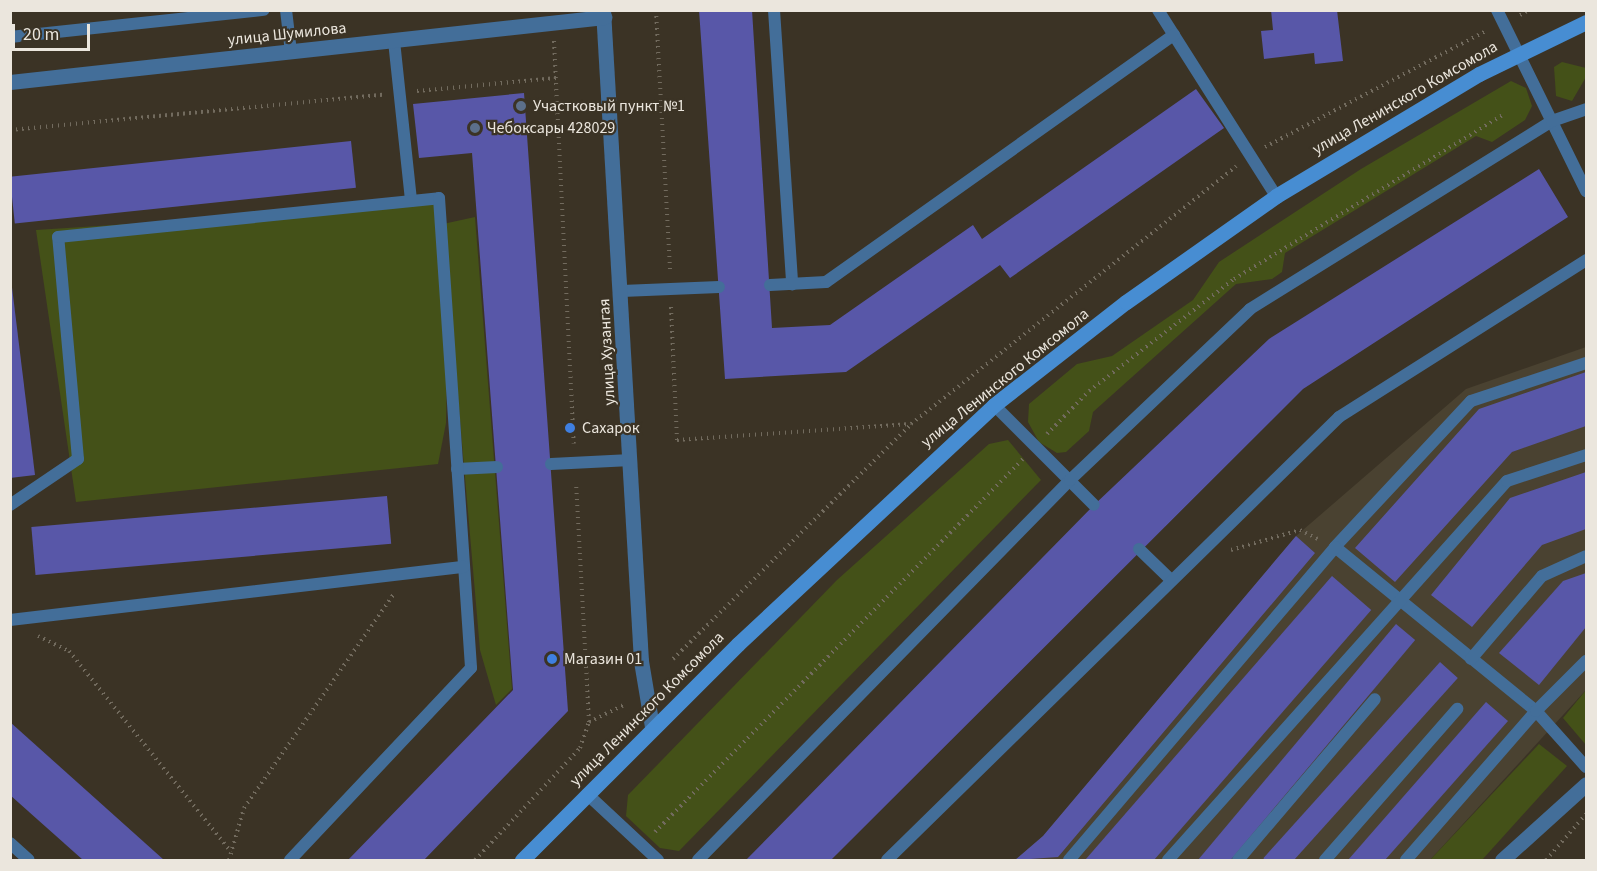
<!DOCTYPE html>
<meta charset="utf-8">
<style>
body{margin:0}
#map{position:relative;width:1597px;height:871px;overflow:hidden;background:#3b3325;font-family:"Source Sans 3",sans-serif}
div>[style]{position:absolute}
.industrial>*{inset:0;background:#4a4231}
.green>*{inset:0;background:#445118}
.building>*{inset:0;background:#5857a8;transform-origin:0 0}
.path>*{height:4px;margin-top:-2px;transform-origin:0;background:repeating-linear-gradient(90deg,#726b5e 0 1.5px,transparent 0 6px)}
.service>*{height:12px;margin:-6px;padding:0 6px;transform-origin:6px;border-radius:6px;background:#436e99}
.minor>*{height:15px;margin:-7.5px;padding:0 7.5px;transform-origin:7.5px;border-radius:7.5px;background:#436e99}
.secondary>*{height:15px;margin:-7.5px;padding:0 7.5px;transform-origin:7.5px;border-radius:7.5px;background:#478dd2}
.dots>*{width:16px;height:16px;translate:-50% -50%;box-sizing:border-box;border:3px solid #3b3325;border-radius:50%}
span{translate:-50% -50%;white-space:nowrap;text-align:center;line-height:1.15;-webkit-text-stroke:4.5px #3b3325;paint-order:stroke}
.street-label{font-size:16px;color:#ebe6dd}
.poi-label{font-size:16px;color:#ebe6dd}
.left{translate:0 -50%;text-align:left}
.frame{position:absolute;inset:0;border:12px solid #ebe6dd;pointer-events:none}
.scale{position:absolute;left:12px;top:24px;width:78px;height:27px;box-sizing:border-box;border:3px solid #ebe6dd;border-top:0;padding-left:8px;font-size:18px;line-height:21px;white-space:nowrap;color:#ebe6dd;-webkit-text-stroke:4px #3b3325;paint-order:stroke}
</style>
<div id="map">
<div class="industrial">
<i style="clip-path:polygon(1586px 347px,1586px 690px,1430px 860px,1015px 860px,1043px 836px,1296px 536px,1466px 389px)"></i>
</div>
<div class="green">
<i style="clip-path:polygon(1562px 62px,1586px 68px,1586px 77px,1572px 101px,1556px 96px,1554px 67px)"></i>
<i style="clip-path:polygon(1511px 81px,1526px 88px,1532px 106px,1525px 120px,1492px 142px,1476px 136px,1285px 253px,1282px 272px,1272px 279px,1236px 284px,1093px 412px,1089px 431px,1066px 452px,1057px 453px,1039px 442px,1028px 422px,1029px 404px,1077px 364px,1112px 356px,1193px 300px,1219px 262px,1361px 169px)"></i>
<i style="clip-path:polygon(435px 204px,447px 364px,446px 423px,438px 464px,76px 502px,36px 230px)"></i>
<i style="clip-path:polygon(475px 217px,512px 689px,496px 705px,480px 650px,443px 224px)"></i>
<i style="clip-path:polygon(1008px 440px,1041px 480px,679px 851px,660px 848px,626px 816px,628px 795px,837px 580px,989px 444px)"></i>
<i style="clip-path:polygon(1586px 690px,1586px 745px,1563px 718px)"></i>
<i style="clip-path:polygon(1539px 744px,1567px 766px,1482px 860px,1430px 860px)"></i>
</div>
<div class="building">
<i style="clip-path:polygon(699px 10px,752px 10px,772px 328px,830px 325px,973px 225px,982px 239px,1196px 89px,1224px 128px,1010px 278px,1000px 265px,846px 372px,725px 379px)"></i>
<i style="clip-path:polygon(1271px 10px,1337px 10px,1343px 61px,1315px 64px,1314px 53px,1264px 59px,1261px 31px,1273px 30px)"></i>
<i style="clip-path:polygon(524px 93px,568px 711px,424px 860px,348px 860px,513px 690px,472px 153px,419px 158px,413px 104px)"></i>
<i style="left:351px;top:141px;width:47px;height:343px;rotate:84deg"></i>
<i style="clip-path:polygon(1539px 169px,1568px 217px,1303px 389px,831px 860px,746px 860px,1094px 505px,1269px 339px)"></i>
<i style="clip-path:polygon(10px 271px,35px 475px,10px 478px)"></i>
<i style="clip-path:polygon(1586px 372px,1586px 426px,1512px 452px,1395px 582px,1355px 548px,1479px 409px)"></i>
<i style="clip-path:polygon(1586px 472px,1586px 529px,1542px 545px,1472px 627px,1431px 595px,1510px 498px)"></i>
<i style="left:387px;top:496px;width:48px;height:357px;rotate:85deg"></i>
<i style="clip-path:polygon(1296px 536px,1315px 553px,1058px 857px,1015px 860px,1043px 836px)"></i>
<i style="clip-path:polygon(1586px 573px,1586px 627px,1539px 685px,1499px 653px,1563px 581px)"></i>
<i style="left:1332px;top:576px;width:52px;height:378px;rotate:41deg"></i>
<i style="left:1396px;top:624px;width:25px;height:313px;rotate:40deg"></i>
<i style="left:1440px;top:662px;width:24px;height:264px;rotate:42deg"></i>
<i style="clip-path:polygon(1486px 702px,1508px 721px,1385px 860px,1348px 860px)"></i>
<i style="clip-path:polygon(10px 722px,164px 860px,83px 860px,10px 795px)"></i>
</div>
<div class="path">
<i style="left:656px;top:10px;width:262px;rotate:86.9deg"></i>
<i style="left:1520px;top:15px;width:10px;rotate:-29deg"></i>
<i style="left:554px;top:41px;width:403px;rotate:87.2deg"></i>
<i style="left:417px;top:91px;width:140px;rotate:-5.3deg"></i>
<i style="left:10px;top:130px;width:374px;rotate:-5.4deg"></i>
<i style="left:1265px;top:147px;width:250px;rotate:-27.7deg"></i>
<i style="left:671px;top:307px;width:133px;rotate:87.4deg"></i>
<i style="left:677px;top:440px;width:234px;rotate:-3.9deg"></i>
<i style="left:1047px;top:434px;width:60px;rotate:-45.7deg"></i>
<i style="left:1089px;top:391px;width:183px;rotate:-37.7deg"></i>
<i style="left:1234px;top:279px;width:316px;rotate:-31.4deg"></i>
<i style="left:1231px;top:550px;width:72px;rotate:-16.2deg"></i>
<i style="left:1300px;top:530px;width:20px;rotate:27deg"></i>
<i style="left:38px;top:636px;width:34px;rotate:26deg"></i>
<i style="left:69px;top:651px;width:258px;rotate:51.1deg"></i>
<i style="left:673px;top:659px;width:334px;rotate:-44.6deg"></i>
<i style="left:911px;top:424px;width:415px;rotate:-38.4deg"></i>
<i style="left:589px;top:722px;width:39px;rotate:-26deg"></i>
<i style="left:655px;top:832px;width:524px;rotate:-45.39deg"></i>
<i style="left:229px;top:860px;width:54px;rotate:-73.9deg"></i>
<i style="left:244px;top:808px;width:261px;rotate:-55deg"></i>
<i style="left:475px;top:860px;width:154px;rotate:-46.8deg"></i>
<i style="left:580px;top:748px;width:28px;rotate:-71deg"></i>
<i style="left:589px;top:722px;width:240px;rotate:-93.1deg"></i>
<i style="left:1546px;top:860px;width:61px;rotate:-49deg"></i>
</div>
<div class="service">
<i style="left:286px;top:10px;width:42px;rotate:83.2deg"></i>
<i style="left:774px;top:10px;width:275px;rotate:86.2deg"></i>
<i style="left:1158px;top:10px;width:220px;rotate:57.6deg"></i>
<i style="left:1497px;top:10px;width:202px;rotate:63.8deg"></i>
<i style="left:10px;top:37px;width:255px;rotate:-6.1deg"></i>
<i style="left:394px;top:41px;width:161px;rotate:83.9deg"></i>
<i style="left:770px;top:285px;width:56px;rotate:-3.1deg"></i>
<i style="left:826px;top:282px;width:427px;rotate:-35.4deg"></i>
<i style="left:622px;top:291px;width:97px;rotate:-2.4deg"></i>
<i style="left:1586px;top:363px;width:121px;rotate:161.7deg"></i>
<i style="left:1471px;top:401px;width:200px;rotate:133deg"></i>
<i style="left:1335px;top:547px;width:259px;rotate:39.2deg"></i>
<i style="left:1536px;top:711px;width:75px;rotate:48.2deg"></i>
<i style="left:994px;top:405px;width:141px;rotate:45deg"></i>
<i style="left:551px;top:464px;width:80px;rotate:-2.9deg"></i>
<i style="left:457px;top:469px;width:40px;rotate:-2.9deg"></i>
<i style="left:10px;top:505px;width:82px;rotate:-34.1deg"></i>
<i style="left:78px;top:459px;width:223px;rotate:-95.1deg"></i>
<i style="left:58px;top:237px;width:383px;rotate:-5.8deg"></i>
<i style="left:439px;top:198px;width:471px;rotate:86.1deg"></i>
<i style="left:471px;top:668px;width:264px;rotate:133.3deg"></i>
<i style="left:1139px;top:549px;width:45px;rotate:44.1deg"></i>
<i style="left:10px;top:620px;width:457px;rotate:-6.7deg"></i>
<i style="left:1471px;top:659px;width:109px;rotate:-49.5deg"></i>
<i style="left:1542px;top:576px;width:48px;rotate:-24.4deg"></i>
<i style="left:587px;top:794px;width:97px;rotate:42.9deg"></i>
<i style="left:10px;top:843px;width:25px;rotate:42deg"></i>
<i style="left:698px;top:860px;width:532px;rotate:-45.61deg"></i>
<i style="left:1070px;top:480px;width:248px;rotate:-43.5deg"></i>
<i style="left:1250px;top:309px;width:356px;rotate:-31.9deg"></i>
<i style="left:1552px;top:121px;width:36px;rotate:-19deg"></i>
<i style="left:887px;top:860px;width:633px;rotate:-44.42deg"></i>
<i style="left:1339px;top:417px;width:293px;rotate:-32.4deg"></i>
<i style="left:1069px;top:860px;width:411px;rotate:-49.6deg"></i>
<i style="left:1168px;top:860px;width:508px;rotate:-48.19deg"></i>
<i style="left:1507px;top:481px;width:83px;rotate:-18.2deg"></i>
<i style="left:1238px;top:860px;width:211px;rotate:-49.6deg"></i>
<i style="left:1325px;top:860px;width:201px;rotate:-48.8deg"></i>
<i style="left:1406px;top:860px;width:198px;rotate:-48.9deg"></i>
<i style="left:1536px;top:711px;width:71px;rotate:-45deg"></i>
</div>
<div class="minor">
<i style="left:603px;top:10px;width:652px;rotate:86.66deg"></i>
<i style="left:641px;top:661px;width:67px;rotate:80.5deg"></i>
<i style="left:10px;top:82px;width:598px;rotate:-6.24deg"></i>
<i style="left:1502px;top:860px;width:113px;rotate:-42.1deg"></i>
</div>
<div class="secondary">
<i style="left:522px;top:860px;width:305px;rotate:-45deg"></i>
<i style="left:738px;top:644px;width:350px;rotate:-43deg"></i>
<i style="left:994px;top:405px;width:167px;rotate:-38deg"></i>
<i style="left:1126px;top:302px;width:184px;rotate:-35.2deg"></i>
<i style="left:1276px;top:196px;width:237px;rotate:-31deg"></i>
<i style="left:1479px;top:74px;width:119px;rotate:-25.9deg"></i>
</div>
<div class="dots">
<i style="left:521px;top:106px;background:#5c6f8a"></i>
<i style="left:475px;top:128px;background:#5c6f8a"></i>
<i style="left:570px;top:428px;background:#3f7fe0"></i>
<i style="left:552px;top:659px;background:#3f7fe0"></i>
</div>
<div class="street-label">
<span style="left:287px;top:34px;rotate:-6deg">улица Шумилова</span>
<span style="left:1405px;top:98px;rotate:-30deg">улица Ленинского Комсомола</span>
<span style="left:607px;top:352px;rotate:-93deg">улица Хузангая</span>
<span style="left:1005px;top:378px;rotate:-39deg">улица Ленинского Комсомола</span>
<span style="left:647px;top:709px;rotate:-45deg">улица Ленинского Комсомола</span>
</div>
<div class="poi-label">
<span class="left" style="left:533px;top:106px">Участковый пункт №1</span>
<span class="left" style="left:487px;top:128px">Чебоксары 428029</span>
<span class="left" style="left:582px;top:428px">Сахарок</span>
<span class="left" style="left:564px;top:659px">Магазин 01</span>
</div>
<div class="frame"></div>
<div class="scale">20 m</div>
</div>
